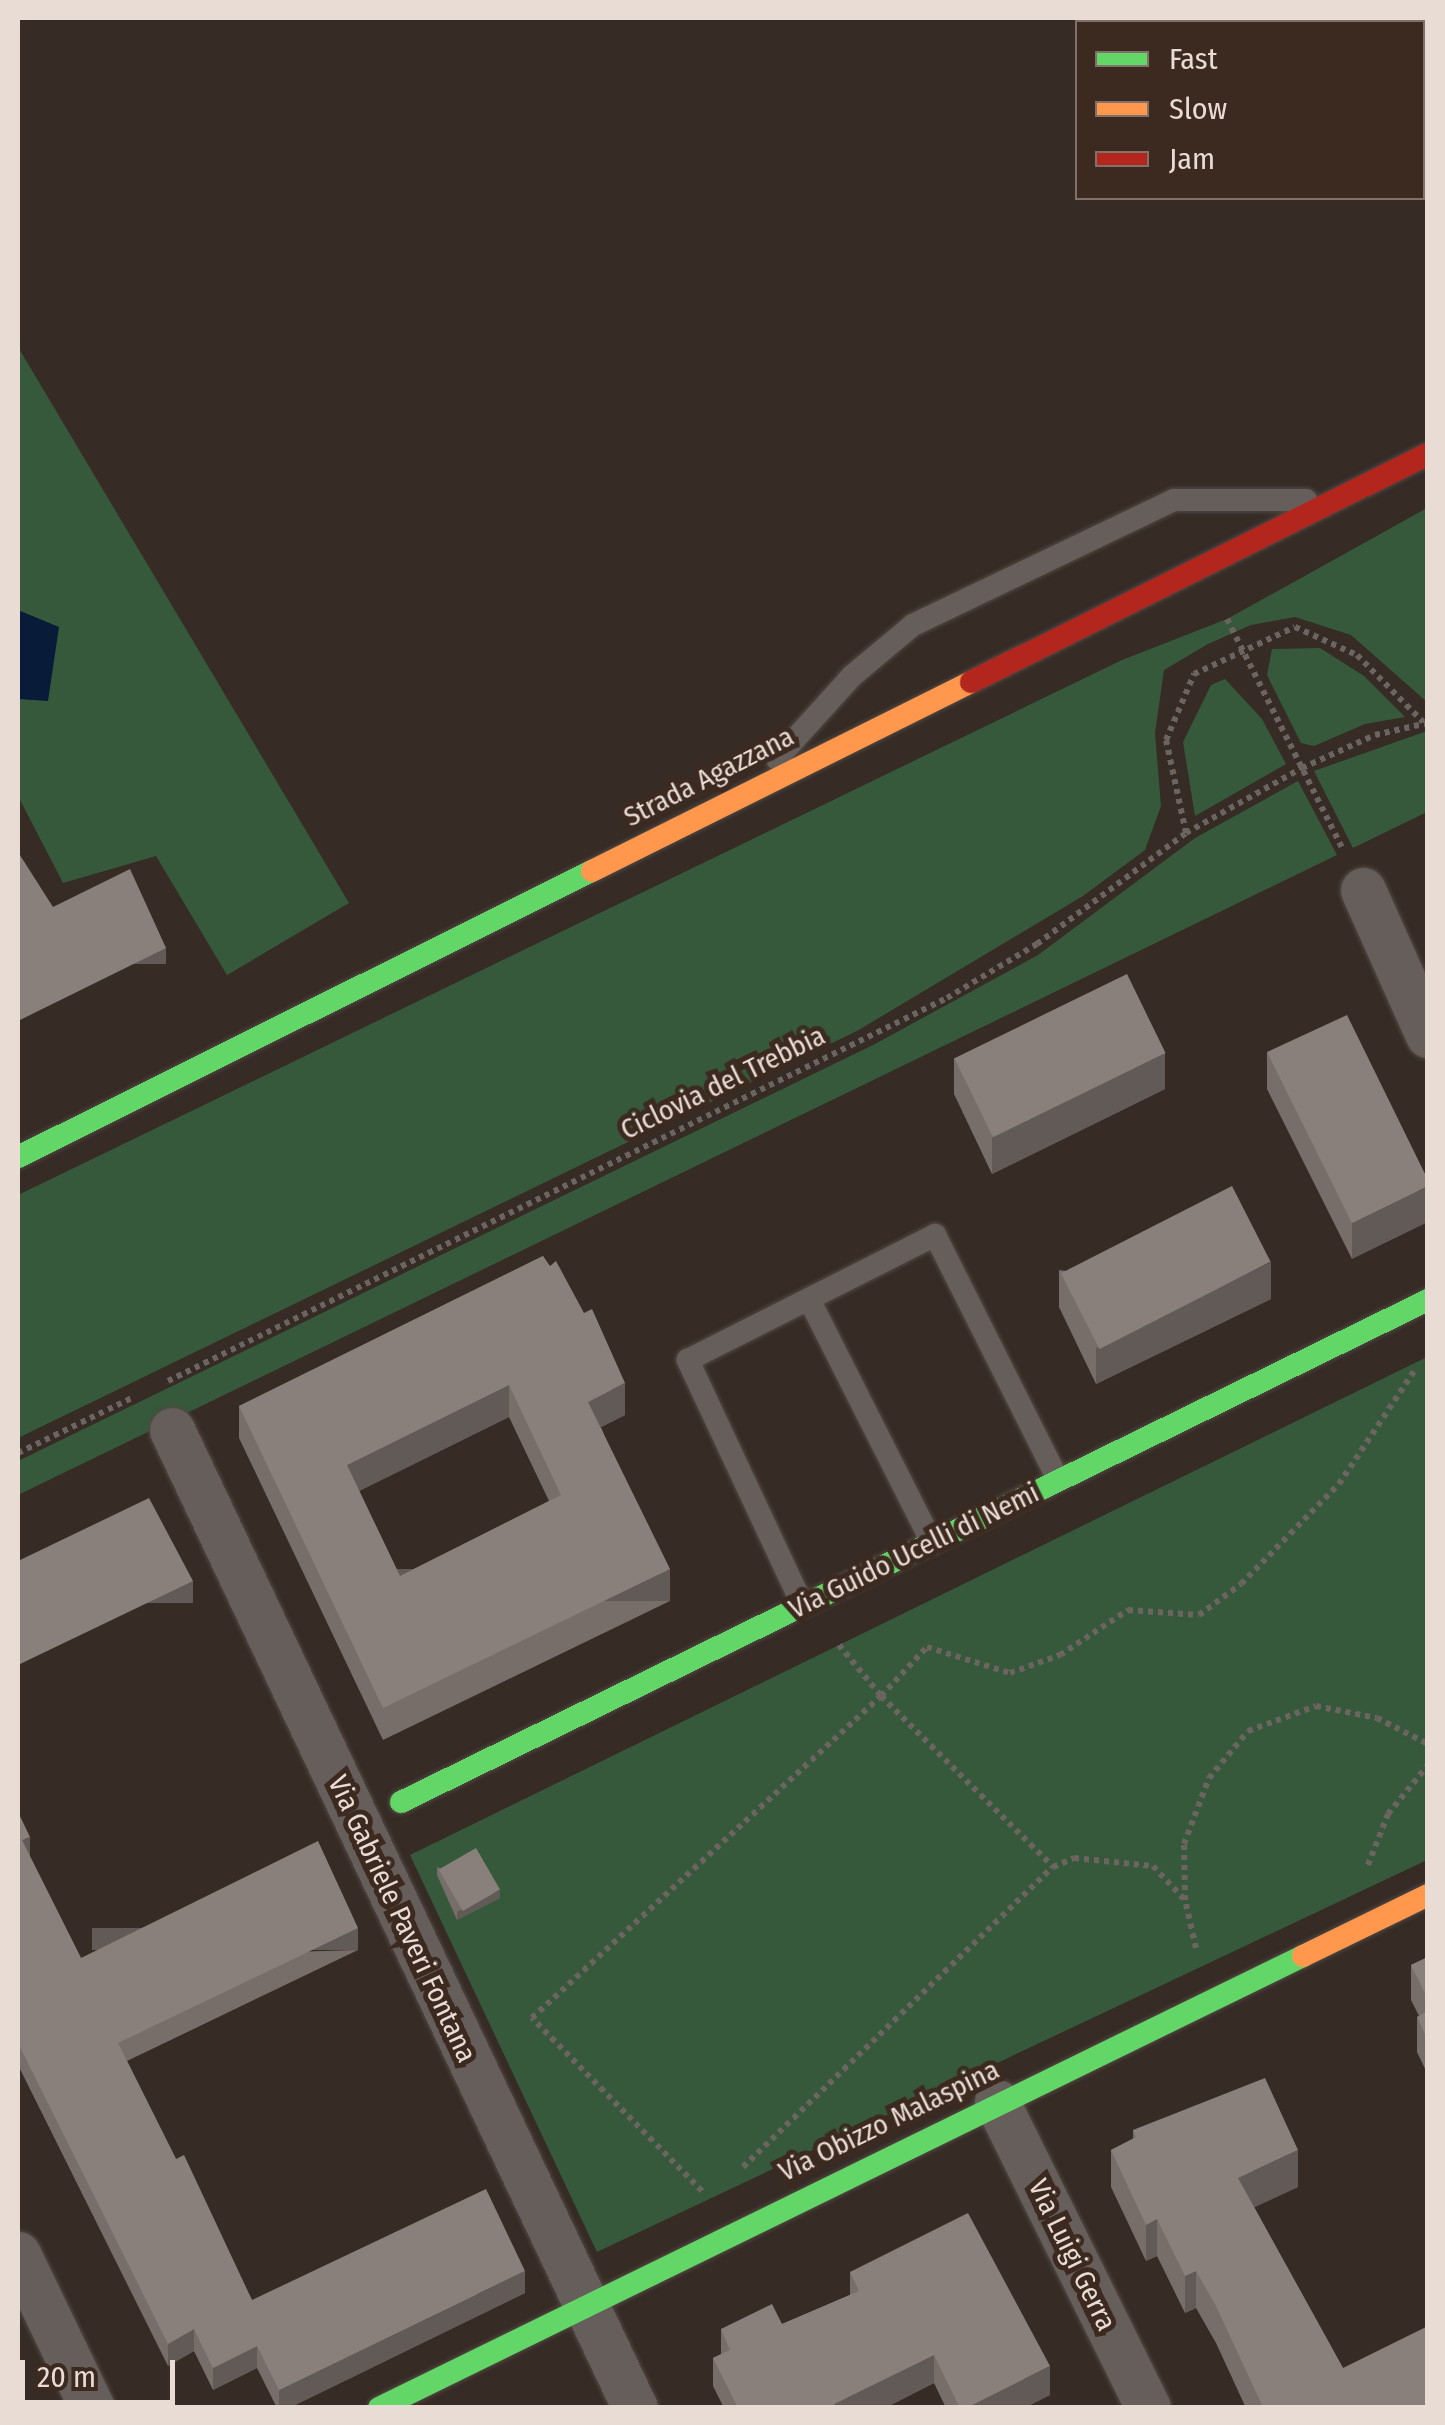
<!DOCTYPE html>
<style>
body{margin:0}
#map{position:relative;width:1445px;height:2425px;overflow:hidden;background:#362b25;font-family:"Fira Sans Condensed",sans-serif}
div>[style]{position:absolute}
.green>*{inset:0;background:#36593b}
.water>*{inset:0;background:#081c39}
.path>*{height:6px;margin-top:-3px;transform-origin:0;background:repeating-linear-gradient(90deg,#6c6460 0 5px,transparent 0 10px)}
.roads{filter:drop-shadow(0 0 2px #514842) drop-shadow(0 0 2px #514842)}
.lane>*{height:22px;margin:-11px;padding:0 11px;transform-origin:11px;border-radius:11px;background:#665e5a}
.street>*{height:45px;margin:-22.5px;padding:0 22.5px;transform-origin:22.5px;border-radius:22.5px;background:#665e5a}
.fast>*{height:22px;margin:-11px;padding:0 11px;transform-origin:11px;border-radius:11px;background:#63d668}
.slow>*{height:22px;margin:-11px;padding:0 11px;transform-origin:11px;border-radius:11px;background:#ff974d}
.jam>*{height:22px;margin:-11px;padding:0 11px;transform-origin:11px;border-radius:11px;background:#b3261e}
.wall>*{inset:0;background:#776e6a}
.shaded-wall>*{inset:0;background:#615a56;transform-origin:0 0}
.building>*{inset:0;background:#8a807b;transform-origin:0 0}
span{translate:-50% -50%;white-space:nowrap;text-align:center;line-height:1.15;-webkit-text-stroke:10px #3c291f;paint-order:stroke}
.street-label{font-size:28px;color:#e8dcd5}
.frame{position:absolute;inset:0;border:20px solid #e8dcd5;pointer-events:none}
.legend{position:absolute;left:1075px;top:20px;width:350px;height:180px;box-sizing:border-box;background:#3c291f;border:2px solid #817168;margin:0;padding:12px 18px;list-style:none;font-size:30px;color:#e8dcd5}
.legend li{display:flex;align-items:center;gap:20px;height:50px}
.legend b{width:50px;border:2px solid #817168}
.scale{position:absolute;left:20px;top:2360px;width:155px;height:45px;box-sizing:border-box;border:5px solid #e8dcd5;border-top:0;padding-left:12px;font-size:30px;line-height:35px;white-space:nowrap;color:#e8dcd5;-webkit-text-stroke:8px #3c291f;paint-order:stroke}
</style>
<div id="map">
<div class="green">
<i style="clip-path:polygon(18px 347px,349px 903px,227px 975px,156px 856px,63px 883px,18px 796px)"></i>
<i style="clip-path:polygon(1427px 508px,1427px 702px,1351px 635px,1295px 617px,1251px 625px,1208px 644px,1164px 670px,1155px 733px,1161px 806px,1145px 850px,1083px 896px,857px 1031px,18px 1438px,18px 1195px,1122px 660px,1227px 619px)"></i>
<i style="clip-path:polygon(1320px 648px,1364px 676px,1405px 717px,1365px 724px,1314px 746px,1301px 743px,1267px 675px,1272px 649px)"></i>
<i style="clip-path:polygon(1225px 679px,1262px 719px,1286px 764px,1195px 816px,1183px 742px,1211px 685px)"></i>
<i style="clip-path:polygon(1427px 731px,1427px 812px,1353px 848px,1314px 771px)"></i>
<i style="clip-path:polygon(1298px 781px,1337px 855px,18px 1495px,18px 1461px,875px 1044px,1038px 955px,1195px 838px)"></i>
<i style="clip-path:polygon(1427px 1357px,1427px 1860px,597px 2252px,410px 1855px)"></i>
</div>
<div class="water">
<i style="clip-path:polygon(18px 610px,59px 627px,48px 701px,18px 699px)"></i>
</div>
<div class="path">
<i style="left:1227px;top:619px;width:256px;rotate:63.3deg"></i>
<i style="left:1186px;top:833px;width:95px;rotate:-102.1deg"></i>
<i style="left:1166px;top:740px;width:72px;rotate:-67deg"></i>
<i style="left:1194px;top:674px;width:111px;rotate:-25deg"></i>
<i style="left:1295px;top:627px;width:68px;rotate:24.3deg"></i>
<i style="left:1357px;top:655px;width:94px;rotate:45.4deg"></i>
<i style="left:168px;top:1381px;width:868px;rotate:-26.18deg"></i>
<i style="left:947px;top:998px;width:105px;rotate:-31deg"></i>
<i style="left:1037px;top:944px;width:186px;rotate:-36.7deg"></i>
<i style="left:1186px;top:833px;width:133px;rotate:-29.3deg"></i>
<i style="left:1302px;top:768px;width:80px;rotate:-24.3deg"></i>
<i style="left:1375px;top:735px;width:54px;rotate:-12.8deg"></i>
<i style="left:18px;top:1453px;width:129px;rotate:-25.8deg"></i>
<i style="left:839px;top:1645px;width:66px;rotate:50.5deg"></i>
<i style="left:881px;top:1696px;width:67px;rotate:-46.8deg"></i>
<i style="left:927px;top:1647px;width:87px;rotate:17.4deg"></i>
<i style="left:1010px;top:1673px;width:53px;rotate:-19.8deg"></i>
<i style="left:1060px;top:1655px;width:82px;rotate:-33.5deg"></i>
<i style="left:1128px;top:1610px;width:71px;rotate:4deg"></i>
<i style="left:1199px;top:1615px;width:52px;rotate:-36.4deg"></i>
<i style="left:1241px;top:1584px;width:140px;rotate:-45.6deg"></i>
<i style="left:1339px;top:1484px;width:139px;rotate:-56.4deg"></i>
<i style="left:1368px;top:1865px;width:55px;rotate:-68.6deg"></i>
<i style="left:1388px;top:1814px;width:63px;rotate:-50.8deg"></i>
<i style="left:1196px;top:1948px;width:49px;rotate:-102.9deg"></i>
<i style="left:1185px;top:1900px;width:56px;rotate:-91deg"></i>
<i style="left:1184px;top:1844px;width:71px;rotate:-69.3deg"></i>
<i style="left:1209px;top:1778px;width:61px;rotate:-50.3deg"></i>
<i style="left:1248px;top:1731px;width:72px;rotate:-20.2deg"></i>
<i style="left:1316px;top:1706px;width:62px;rotate:11.1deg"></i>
<i style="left:1377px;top:1718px;width:57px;rotate:27deg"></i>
<i style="left:743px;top:2167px;width:431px;rotate:-44.1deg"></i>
<i style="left:702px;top:2191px;width:243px;rotate:-134.5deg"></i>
<i style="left:532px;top:2018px;width:475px;rotate:-42.7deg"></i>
<i style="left:881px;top:1696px;width:243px;rotate:44.8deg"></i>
<i style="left:1053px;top:1867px;width:23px;rotate:-23deg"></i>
<i style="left:1074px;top:1858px;width:79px;rotate:5.8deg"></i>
<i style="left:1153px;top:1866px;width:47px;rotate:46.7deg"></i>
</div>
<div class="roads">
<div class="lane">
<i style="left:777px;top:759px;width:112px;rotate:-47.9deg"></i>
<i style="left:852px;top:676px;width:80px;rotate:-39.9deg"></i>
<i style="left:913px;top:625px;width:289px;rotate:-25.6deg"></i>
<i style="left:1174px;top:500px;width:132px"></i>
<i style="left:809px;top:1299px;width:273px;rotate:63.2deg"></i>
<i style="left:803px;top:1606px;width:272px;rotate:-115.1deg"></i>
<i style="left:688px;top:1360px;width:277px;rotate:-26.8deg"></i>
<i style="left:935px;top:1235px;width:274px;rotate:63.3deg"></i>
</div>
<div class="street">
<i style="left:1363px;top:890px;width:159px;rotate:65.9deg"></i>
<i style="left:172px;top:1430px;width:1082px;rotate:64.67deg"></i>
<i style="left:997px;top:2102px;width:341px;rotate:63.7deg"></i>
<i style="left:18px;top:2254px;width:171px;rotate:64.3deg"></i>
</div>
<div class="fast">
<i style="left:18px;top:1157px;width:641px;rotate:-26.49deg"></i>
<i style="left:401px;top:1802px;width:1143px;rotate:-26.05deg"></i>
<i style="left:379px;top:2408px;width:1029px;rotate:-26.07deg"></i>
</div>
<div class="slow">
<i style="left:592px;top:871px;width:424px;rotate:-26.5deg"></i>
<i style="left:1303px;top:1956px;width:139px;rotate:-26deg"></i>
</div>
<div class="jam">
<i style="left:971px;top:682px;width:511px;rotate:-26.51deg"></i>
</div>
</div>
<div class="wall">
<i style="clip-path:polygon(1267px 1052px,1428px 1180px,1352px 1259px,1267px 1089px)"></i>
<i style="clip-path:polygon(954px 1058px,1165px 1089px,992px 1174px,954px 1094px)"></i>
<i style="clip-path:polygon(evenodd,543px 1256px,625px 1415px,601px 1427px,670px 1601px,383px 1740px,239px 1438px,239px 1406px,543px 1256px,509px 1417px,549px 1501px,400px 1576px,359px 1491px,509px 1417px)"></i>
<i style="clip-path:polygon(1059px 1270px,1271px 1299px,1096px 1384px,1059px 1307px)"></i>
<i style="clip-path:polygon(18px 1812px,30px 1857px,81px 1958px,358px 1950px,127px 2061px,176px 2159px,252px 2300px,525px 2293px,289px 2408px,277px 2408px,257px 2368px,213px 2390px,194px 2351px,168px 2366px,18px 2065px)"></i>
<i style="clip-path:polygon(437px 1867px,500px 1898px,457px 1920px,437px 1875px)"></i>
<i style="clip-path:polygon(1428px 1957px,1428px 2075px,1417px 2052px,1417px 2017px,1419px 2016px,1411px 2000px,1411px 1965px)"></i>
<i style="clip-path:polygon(1133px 2130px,1298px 2187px,1254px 2207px,1343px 2368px,1428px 2408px,1246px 2408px,1216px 2343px,1196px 2308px,1185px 2313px,1157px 2256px,1146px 2261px,1111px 2187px,1111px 2150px,1133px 2139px)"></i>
<i style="clip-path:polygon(850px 2272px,1050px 2395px,1024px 2408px,946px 2408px,934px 2383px,885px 2408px,724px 2408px,713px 2386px,713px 2358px,721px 2354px,721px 2329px,782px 2324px,850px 2295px)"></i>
</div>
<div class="shaded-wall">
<i style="left:166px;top:948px;width:16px;height:163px;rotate:90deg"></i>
<i style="clip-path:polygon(1165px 1053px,1165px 1089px,992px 1174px,992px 1137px)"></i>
<i style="clip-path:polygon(1428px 1186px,1428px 1222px,1352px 1259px,1352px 1223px)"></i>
<i style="clip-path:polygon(1271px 1262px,1271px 1299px,1096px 1384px,1096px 1348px)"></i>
<i style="clip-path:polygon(625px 1383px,625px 1415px,588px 1434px,588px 1402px)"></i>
<i style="clip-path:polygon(509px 1385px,509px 1417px,347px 1497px,347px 1465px)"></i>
<i style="left:670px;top:1569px;width:32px;height:319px;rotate:90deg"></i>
<i style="left:193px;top:1581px;width:22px;height:194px;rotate:90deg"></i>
<i style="clip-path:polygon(30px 1837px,30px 1859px,22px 1840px)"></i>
<i style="clip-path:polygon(500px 1890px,500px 1898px,457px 1920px,457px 1912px)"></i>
<i style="left:358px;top:1928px;width:22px;height:266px;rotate:90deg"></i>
<i style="clip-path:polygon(1298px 2150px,1298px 2187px,1238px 2215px,1238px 2178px)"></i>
<i style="clip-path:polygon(1157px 2219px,1157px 2256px,1146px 2261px,1146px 2225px)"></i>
<i style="clip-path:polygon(525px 2271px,525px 2293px,289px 2408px,279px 2408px,279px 2390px)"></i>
<i style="clip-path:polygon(1196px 2271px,1196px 2308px,1185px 2313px,1185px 2276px)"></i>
<i style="clip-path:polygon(194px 2329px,194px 2351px,168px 2366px,168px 2344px)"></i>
<i style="clip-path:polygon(257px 2346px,257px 2368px,213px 2390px,213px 2368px)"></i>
<i style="clip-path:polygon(934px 2355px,934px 2383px,885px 2408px,834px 2408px,834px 2404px)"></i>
<i style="clip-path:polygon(1050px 2366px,1050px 2395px,1024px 2408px,966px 2408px)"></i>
</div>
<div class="building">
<i style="clip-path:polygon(18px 852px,53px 907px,130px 869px,166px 948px,20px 1020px,18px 1016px)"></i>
<i style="left:1127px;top:974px;width:88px;height:192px;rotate:64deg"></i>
<i style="clip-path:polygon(1347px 1015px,1428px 1180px,1428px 1186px,1352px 1223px,1267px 1052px)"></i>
<i style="left:1232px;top:1186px;width:85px;height:192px;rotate:63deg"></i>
<i style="clip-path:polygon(evenodd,543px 1256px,550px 1266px,556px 1261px,584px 1313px,592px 1309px,625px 1383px,588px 1402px,670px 1569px,383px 1708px,239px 1406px,543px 1256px,509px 1385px,561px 1495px,400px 1576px,347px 1465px,509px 1385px)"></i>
<i style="clip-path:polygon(149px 1498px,193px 1581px,18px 1665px,18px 1561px)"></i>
<i style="clip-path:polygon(18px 1812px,30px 1837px,22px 1840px,81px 1958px,318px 1841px,358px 1928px,118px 2043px,176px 2159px,184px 2155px,252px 2300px,486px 2189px,525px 2271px,279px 2390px,257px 2346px,213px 2368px,194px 2329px,168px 2344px,18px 2043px)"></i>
<i style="left:476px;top:1848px;width:48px;height:43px;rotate:60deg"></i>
<i style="clip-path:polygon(1428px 1957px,1428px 1999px,1411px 1965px)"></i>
<i style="clip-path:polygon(1428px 2011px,1428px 2040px,1417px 2017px)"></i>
<i style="clip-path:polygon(1265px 2078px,1298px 2150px,1238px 2178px,1343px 2368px,1428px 2326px,1428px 2408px,1259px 2408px,1262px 2405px,1216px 2306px,1196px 2271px,1185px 2276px,1157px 2219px,1146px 2225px,1111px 2150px,1136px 2137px,1133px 2130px)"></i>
<i style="clip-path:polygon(968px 2213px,1050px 2366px,966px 2408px,960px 2408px,934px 2355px,834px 2404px,835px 2408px,738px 2408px,713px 2358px,730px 2350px,721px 2329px,772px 2304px,782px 2324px,859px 2291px,850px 2272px)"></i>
</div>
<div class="street-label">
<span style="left:709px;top:777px;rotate:-27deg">Strada Agazzana</span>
<span style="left:723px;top:1083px;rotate:-26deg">Ciclovia del Trebbia</span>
<span style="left:914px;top:1551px;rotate:-26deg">Via Guido Ucelli di Nemi</span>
<span style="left:402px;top:1919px;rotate:65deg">Via Gabriele Paveri Fontana</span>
<span style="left:889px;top:2121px;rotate:-26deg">Via Obizzo Malaspina</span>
<span style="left:1072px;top:2255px;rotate:64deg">Via Luigi Gerra</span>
</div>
<div class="frame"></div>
<ul class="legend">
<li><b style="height:12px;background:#63d668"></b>Fast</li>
<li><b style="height:12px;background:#ff974d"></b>Slow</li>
<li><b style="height:12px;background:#b3261e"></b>Jam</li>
</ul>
<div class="scale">20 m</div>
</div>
